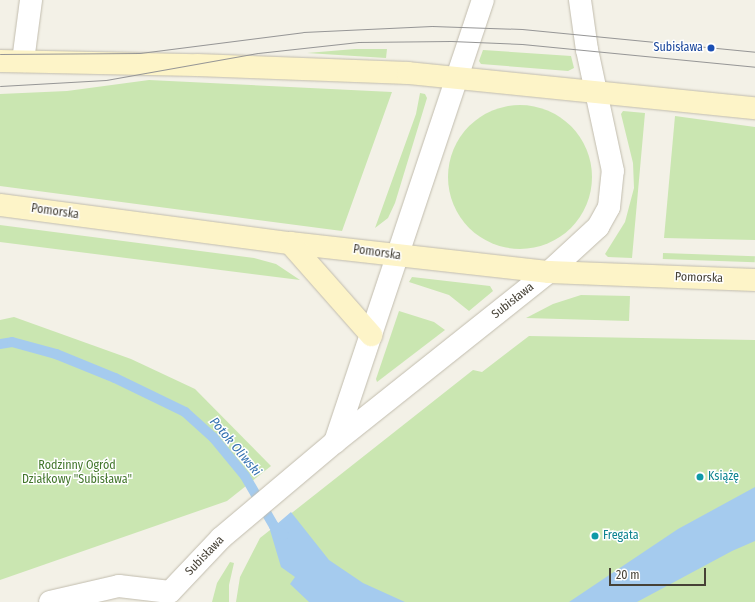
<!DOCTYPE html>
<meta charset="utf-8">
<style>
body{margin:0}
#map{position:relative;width:755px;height:602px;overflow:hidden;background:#f3f1e7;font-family:"Fira Sans Condensed",sans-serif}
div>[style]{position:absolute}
.green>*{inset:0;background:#cae6b1;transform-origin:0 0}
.round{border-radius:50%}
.water>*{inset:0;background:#a5cbee}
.stream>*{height:10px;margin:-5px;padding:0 5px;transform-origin:5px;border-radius:5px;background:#a5cbee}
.roads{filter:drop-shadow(0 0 1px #c1bcad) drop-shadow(0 0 1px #c1bcad)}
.street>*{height:22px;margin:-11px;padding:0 11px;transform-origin:11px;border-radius:11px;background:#fff}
.secondary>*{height:22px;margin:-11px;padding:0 11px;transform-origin:11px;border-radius:11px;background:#fdf4c8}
.tram>*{height:1px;margin:-0.5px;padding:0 0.5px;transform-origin:0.5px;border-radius:0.5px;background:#969696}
.dots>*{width:11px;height:11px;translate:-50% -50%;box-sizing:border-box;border:2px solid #fff;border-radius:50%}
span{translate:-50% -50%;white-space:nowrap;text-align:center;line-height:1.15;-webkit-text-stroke:3px #fff;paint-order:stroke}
.transit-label{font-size:12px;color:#164399}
.right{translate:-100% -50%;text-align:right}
.street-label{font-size:12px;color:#464136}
.park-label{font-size:12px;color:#42762b}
.culture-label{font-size:12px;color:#0d838f}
.left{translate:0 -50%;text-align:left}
.water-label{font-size:13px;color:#3270af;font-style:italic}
.scale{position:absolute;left:609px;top:568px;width:97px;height:18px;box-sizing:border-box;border:2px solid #464136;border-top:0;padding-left:5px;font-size:12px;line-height:14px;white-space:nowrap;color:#464136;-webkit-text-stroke:3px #fff;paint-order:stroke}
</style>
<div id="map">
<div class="green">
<i style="clip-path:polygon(355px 49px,387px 49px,386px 58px,307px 53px)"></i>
<i style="clip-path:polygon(483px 50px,571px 56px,574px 68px,568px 71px,481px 64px,479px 61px)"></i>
<i style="clip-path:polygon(149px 80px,392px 92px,342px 231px,0 186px,0 94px,67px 91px)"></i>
<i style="clip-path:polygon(420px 93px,425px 94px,427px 98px,395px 203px,388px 218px,375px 228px,416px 114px)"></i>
<i class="round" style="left:448px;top:105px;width:144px;height:144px"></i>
<i style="clip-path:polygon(623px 111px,645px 113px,632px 258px,608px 257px,605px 254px,625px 222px,634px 188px,633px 163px,621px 114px)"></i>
<i style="clip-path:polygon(675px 116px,755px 127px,755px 240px,664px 238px)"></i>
<i style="clip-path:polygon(0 225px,254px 258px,276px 264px,300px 280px,0 242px)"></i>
<i style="left:663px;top:253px;width:92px;height:6px;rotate:2deg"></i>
<i style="clip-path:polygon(412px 277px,490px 286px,493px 291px,469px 311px,449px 295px,409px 282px)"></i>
<i style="clip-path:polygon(581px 295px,630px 296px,629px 321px,526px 318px,553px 304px)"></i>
<i style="clip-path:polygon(399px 311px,434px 322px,445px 330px,377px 382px,376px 379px)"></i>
<i style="clip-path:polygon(14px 317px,131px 359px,195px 389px,271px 466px,227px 501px,0 580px,0 320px)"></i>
<i style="clip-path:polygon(529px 336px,755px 340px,755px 602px,236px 602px,240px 577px,260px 538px,473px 370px,482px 372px)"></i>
<i style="clip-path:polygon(230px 562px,234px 563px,229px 585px,229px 602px,212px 602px,217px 583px)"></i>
</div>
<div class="water">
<i style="clip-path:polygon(755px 487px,755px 541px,732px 551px,637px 602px,569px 602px,678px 529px)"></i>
<i style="clip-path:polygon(291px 512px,329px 560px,363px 583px,405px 602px,309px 602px,290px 584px,295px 577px,281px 567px,270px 530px)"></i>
</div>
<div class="stream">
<i style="left:0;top:344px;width:12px;rotate:-9deg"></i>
<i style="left:12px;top:342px;width:46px;rotate:15.3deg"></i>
<i style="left:56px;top:354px;width:64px;rotate:22.1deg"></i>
<i style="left:115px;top:378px;width:78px;rotate:25.9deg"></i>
<i style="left:185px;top:412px;width:38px;rotate:42deg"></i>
<i style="left:213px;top:437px;width:50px;rotate:50.6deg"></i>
<i style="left:245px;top:476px;width:58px;rotate:59.9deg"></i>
<i style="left:274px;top:526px;width:13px;rotate:42deg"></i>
</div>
<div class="roads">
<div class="street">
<i style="left:23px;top:61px;width:62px;rotate:-82.5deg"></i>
<i style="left:335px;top:442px;width:466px;rotate:-71.5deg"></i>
<i style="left:170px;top:592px;width:74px;rotate:-46.6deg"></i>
<i style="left:221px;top:538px;width:149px;rotate:-40.1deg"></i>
<i style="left:335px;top:442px;width:273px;rotate:-38.5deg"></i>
<i style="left:549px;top:272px;width:67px;rotate:-42.6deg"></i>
<i style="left:598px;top:227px;width:23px;rotate:-61deg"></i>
<i style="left:609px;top:207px;width:36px;rotate:-84deg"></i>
<i style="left:613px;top:171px;width:124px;rotate:-102.1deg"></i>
<i style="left:587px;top:50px;width:50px;rotate:-98deg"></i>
<i style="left:50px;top:602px;width:71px;rotate:-13.1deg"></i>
<i style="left:119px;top:586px;width:51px;rotate:6.7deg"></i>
</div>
<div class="secondary">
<i style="left:0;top:61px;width:197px;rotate:1.2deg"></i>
<i style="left:197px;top:65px;width:211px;rotate:2.2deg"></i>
<i style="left:408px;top:73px;width:349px;rotate:5.8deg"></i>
<i style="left:0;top:205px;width:292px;rotate:7.5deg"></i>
<i style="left:290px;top:243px;width:261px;rotate:6.4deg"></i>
<i style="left:549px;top:272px;width:206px;rotate:2.2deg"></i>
<i style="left:290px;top:243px;width:123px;rotate:48.6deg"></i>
</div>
</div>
<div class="tram">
<i style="left:0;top:54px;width:140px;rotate:-0.4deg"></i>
<i style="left:140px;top:53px;width:164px;rotate:-7.3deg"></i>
<i style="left:303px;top:32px;width:129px;rotate:-2.7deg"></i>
<i style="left:432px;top:26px;width:90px;rotate:1.9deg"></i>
<i style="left:522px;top:29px;width:234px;rotate:5.6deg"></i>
<i style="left:0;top:86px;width:106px;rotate:-3.2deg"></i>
<i style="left:106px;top:80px;width:154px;rotate:-10.1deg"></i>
<i style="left:258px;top:53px;width:101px;rotate:-6.3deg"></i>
<i style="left:358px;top:42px;width:93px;rotate:-0.6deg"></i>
<i style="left:451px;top:41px;width:71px;rotate:2.4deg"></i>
<i style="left:522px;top:44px;width:234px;rotate:5.6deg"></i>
</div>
<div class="dots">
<i style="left:711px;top:48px;background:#1a4fb4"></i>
<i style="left:700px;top:477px;background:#0f9aa8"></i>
<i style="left:595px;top:536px;background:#0f9aa8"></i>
</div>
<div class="transit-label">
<span class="right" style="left:703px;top:48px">Subisława</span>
</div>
<div class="street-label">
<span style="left:55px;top:212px;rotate:8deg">Pomorska</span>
<span style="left:377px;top:253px;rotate:8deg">Pomorska</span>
<span style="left:699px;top:278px;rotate:2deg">Pomorska</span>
<span style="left:513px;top:301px;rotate:-38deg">Subisława</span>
<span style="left:205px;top:556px;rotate:-46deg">Subisława</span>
</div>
<div class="park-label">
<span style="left:77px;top:473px">Rodzinny Ogród<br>Działkowy "Subisława"</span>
</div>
<div class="culture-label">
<span class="left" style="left:708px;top:477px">Książę</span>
<span class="left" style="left:603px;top:536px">Fregata</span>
</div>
<div class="water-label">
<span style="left:235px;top:447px;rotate:50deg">Potok Oliwski</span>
</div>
<div class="scale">20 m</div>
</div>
